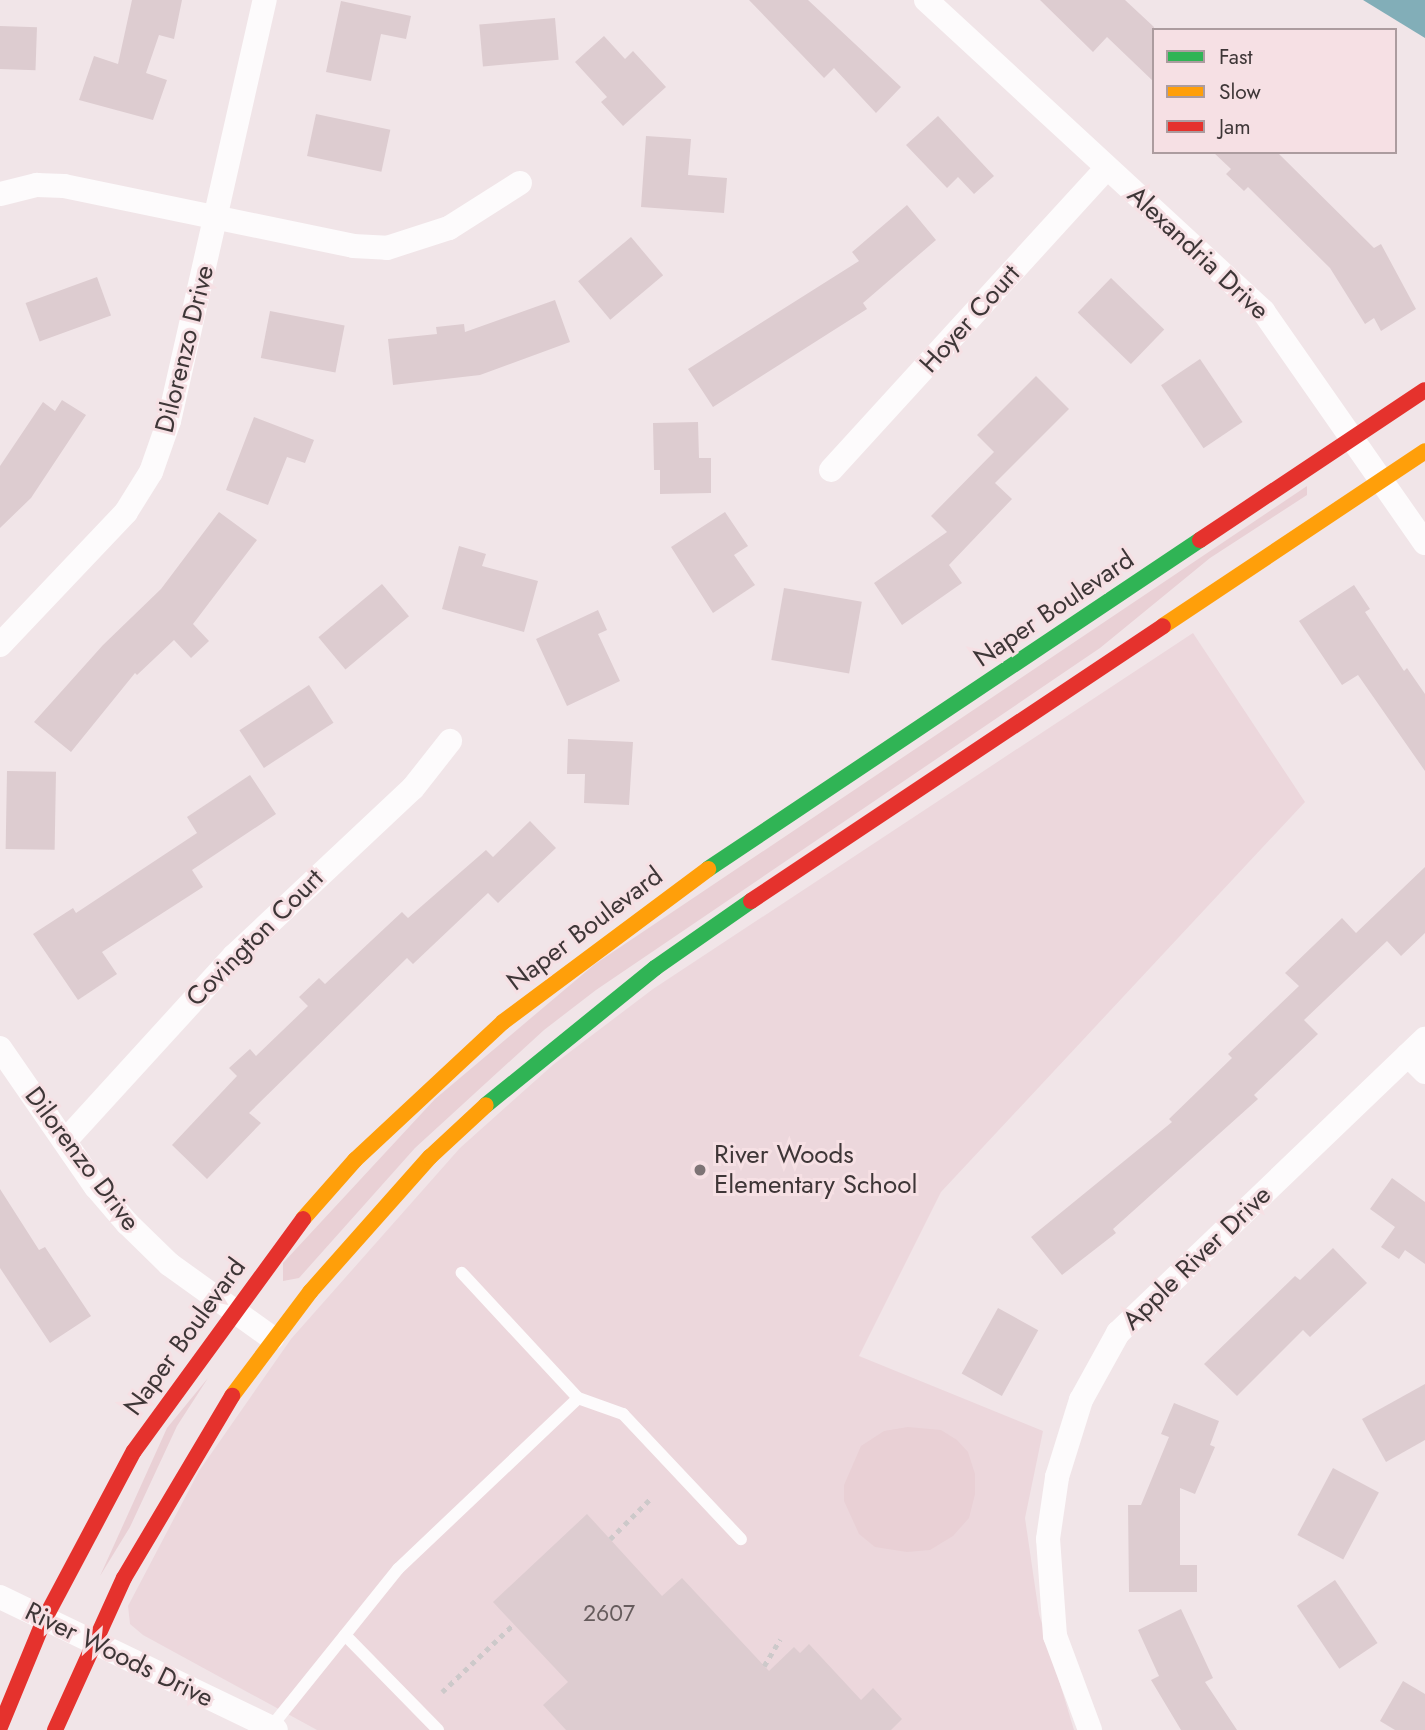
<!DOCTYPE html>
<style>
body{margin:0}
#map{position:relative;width:1425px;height:1730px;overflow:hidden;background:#f1e5e8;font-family:Jost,sans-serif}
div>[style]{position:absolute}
.built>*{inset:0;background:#ecd7dc}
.green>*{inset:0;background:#e9d0d5}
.water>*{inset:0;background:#82aeb8}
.building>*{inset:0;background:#ddccd0;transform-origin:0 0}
.path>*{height:4.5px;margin-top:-2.25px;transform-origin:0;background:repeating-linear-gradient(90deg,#cdc9ca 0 5px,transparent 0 10px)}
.lane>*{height:12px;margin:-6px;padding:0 6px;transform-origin:6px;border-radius:6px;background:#fdfbfc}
.street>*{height:24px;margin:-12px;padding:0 12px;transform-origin:12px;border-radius:12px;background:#fdfbfc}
.fast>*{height:16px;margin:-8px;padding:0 8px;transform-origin:8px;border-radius:8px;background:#30b455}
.slow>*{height:16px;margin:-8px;padding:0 8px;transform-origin:8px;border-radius:8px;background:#ff9f0a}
.jam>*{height:16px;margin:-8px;padding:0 8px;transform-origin:8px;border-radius:8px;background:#e5322d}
.dots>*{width:19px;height:19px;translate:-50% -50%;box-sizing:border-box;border:4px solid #f6e0e4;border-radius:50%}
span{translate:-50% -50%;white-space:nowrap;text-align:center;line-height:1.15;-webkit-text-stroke:6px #f6e0e4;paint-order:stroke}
.number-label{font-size:23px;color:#665c5d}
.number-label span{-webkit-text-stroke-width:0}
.street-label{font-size:26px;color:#3e3637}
.poi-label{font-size:26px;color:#3e3637}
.left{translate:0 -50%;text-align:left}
.legend{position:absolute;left:1152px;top:28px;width:245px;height:126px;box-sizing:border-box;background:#f6e0e4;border:2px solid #ac9c9f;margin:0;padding:9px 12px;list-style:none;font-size:21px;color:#3e3637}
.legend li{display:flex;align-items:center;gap:14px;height:35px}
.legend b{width:35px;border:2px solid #ac9c9f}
</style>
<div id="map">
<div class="built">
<i style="clip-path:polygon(1193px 633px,1305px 802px,941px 1192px,859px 1356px,1043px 1431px,1025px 1518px,1039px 1614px,1074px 1730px,317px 1730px,143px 1635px,130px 1624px,128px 1606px,199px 1471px,291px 1339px,460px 1148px,554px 1064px,653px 989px)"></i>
</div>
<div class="green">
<i style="clip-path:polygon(1307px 486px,1307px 495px,1210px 558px,1100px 648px,596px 990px,544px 1030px,415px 1148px,299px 1278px,283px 1281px,283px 1263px,435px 1099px,595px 964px)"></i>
<i style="clip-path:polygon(208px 1378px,177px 1426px,130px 1527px,100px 1576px,167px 1428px)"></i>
<i style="clip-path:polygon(908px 1427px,941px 1430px,957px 1440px,968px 1452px,975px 1474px,975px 1494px,969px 1518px,953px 1536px,930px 1550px,907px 1552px,875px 1547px,859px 1534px,844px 1501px,844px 1485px,861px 1446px,884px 1431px)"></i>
</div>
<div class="water">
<i style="clip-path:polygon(1363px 0,1425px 0,1425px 38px)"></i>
</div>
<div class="building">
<i style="clip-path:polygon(132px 0,182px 0,174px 39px,159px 35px,146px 73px,167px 80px,153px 120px,79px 100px,94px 56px,118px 64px)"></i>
<i style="clip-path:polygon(749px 0,808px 0,901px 87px,876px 113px,834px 68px,824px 78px)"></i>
<i style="clip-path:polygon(1040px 0,1125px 0,1154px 27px,1154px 82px,1107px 37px,1093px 52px)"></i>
<i style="clip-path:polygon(341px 1px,411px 16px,406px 39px,381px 34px,371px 81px,326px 72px)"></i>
<i style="left:555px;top:18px;width:42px;height:76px;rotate:85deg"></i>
<i style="left:0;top:26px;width:37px;height:43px;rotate:2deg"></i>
<i style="clip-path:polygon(604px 36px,625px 59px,633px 51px,666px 87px,623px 126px,601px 102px,607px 97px,575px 62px)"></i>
<i style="left:316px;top:114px;width:76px;height:43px;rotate:12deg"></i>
<i style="clip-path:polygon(938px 116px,994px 176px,974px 194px,958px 177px,947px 188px,906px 145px)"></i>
<i style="clip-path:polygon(646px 136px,691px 139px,688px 175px,727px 178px,724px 213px,641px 207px)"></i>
<i style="clip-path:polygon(1213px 152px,1277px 152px,1374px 248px,1381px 244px,1416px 309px,1381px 331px,1374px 318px,1365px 324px,1330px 268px,1248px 187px,1244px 191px,1226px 174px,1231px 169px)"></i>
<i style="clip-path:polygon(907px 205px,936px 240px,863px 303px,867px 309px,713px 407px,688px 369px,859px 261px,852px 252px)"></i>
<i style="left:631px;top:237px;width:50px;height:69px;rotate:50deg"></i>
<i style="left:97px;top:277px;width:41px;height:76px;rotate:70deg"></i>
<i style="left:1111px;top:278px;width:74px;height:48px;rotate:44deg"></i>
<i style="clip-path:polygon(555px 300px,570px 342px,480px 375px,393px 385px,388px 339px,437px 334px,436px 327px,464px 324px,465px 332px)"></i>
<i style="left:270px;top:311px;width:76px;height:48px;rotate:11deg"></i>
<i style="left:1200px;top:359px;width:76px;height:47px;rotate:56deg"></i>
<i style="clip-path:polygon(1036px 376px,1069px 409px,995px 483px,1012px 499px,949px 565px,962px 583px,902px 625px,874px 583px,947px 532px,931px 516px,994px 452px,977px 435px)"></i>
<i style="clip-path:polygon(62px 400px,86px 415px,31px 498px,0 528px,0 466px,43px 402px,55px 411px)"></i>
<i style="clip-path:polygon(254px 417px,314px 440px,305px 463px,287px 457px,268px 505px,226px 490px)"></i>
<i style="clip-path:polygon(698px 422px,699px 458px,711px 458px,711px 493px,660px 494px,660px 470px,654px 470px,653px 423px)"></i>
<i style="clip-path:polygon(219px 512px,257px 540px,193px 624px,209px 641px,191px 658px,174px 640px,137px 675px,135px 673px,71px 752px,34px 722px,103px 645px,161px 589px)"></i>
<i style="clip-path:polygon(725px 512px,748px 546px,734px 555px,755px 585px,713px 613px,671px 547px)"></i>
<i style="clip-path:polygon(459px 546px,486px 554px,482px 566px,538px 581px,524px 632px,442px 609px)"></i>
<i style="left:382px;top:584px;width:42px;height:83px;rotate:50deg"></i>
<i style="clip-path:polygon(1354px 585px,1370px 609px,1365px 612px,1404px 671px,1407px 668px,1425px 694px,1425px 771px,1358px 675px,1342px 685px,1299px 621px)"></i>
<i style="left:784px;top:588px;width:79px;height:73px;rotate:10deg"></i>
<i style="clip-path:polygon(598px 610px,607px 630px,598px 634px,620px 681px,567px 706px,536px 639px)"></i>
<i style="left:309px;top:685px;width:45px;height:83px;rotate:57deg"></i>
<i style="clip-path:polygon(568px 739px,633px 742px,629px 805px,584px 803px,585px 774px,567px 774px)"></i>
<i style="left:7px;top:771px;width:49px;height:78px;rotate:1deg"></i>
<i style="clip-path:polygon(250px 775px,276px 814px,192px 870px,203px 887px,102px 952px,117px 974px,78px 1000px,33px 934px,73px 908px,76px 913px,197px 833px,187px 817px)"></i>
<i style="clip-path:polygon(530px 821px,556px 848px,498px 903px,488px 893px,413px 964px,407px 958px,249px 1113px,261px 1123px,207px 1179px,172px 1145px,237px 1076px,229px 1068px,250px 1049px,256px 1056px,308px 1006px,299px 997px,319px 978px,325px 984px,402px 912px,408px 918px,486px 850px,493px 857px)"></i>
<i style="clip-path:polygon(1425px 867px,1425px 933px,1401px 956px,1387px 941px,1304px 1020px,1318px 1034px,1254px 1095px,1258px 1099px,1113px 1229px,1116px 1233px,1062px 1275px,1031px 1237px,1172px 1122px,1169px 1119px,1232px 1058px,1228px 1054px,1299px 986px,1285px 973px,1342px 918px,1356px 933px)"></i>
<i style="clip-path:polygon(1392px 1178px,1425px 1202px,1425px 1264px,1405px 1250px,1399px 1259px,1381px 1247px,1395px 1227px,1370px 1209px)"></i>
<i style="clip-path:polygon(0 1189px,39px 1250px,45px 1247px,91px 1316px,50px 1343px,0 1268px)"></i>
<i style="clip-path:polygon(1333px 1248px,1367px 1283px,1310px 1337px,1303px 1330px,1237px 1396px,1204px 1364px,1295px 1276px,1300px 1280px)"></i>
<i style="left:998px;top:1308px;width:46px;height:75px;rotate:29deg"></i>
<i style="clip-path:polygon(1425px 1384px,1425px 1440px,1386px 1462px,1362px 1419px)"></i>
<i style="clip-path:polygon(1174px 1403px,1219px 1421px,1210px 1445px,1215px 1447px,1195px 1494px,1180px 1488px,1180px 1565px,1197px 1565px,1197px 1592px,1129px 1592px,1128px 1505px,1141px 1505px,1169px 1437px,1161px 1434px)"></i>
<i style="left:1333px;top:1468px;width:52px;height:76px;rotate:28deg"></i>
<i style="clip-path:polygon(587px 1514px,662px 1596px,682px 1578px,769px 1671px,794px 1647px,800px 1653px,809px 1644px,861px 1700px,873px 1688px,902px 1719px,891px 1730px,566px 1730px,543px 1705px,568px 1682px,493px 1602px)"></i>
<i style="left:1335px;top:1580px;width:76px;height:46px;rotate:56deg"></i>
<i style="clip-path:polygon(1181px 1609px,1213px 1678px,1205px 1682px,1237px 1730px,1181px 1730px,1151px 1680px,1159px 1676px,1138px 1630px)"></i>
<i style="clip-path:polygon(1403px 1681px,1425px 1694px,1425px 1730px,1395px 1730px,1380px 1721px)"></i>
</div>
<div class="path">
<i style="left:610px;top:1539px;width:58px;rotate:-45deg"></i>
<i style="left:764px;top:1666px;width:31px;rotate:-59deg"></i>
<i style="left:442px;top:1692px;width:99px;rotate:-43.4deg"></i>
</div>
<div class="lane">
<i style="left:578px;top:1398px;width:48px;rotate:19.6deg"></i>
<i style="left:623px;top:1414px;width:172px;rotate:46.7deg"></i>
<i style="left:345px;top:1635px;width:133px;rotate:45.6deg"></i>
<i style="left:271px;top:1727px;width:203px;rotate:-51.2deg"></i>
<i style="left:398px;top:1569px;width:248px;rotate:-43.5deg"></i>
<i style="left:578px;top:1398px;width:171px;rotate:-132.9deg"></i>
</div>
<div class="street">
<i style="left:926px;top:0;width:459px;rotate:42.7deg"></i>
<i style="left:1263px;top:311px;width:283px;rotate:55.1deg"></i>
<i style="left:0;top:194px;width:38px;rotate:-14deg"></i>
<i style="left:37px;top:185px;width:27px;rotate:2deg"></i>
<i style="left:64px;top:186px;width:295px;rotate:11.7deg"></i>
<i style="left:353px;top:246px;width:34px;rotate:3deg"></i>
<i style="left:387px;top:248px;width:65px;rotate:-17.9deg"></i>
<i style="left:449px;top:228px;width:84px;rotate:-32.4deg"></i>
<i style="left:831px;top:470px;width:409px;rotate:-47.6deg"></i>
<i style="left:0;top:645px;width:183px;rotate:-46.5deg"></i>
<i style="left:126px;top:512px;width:47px;rotate:-58deg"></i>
<i style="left:151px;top:472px;width:54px;rotate:-70.6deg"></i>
<i style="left:169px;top:421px;width:432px;rotate:-77.2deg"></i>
<i style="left:0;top:1048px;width:169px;rotate:55.4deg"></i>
<i style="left:96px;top:1187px;width:48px;rotate:49.3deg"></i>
<i style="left:127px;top:1223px;width:59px;rotate:44.3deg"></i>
<i style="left:169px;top:1264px;width:127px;rotate:35.7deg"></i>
<i style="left:1408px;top:1055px;width:24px;rotate:45deg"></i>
<i style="left:65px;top:1141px;width:251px;rotate:-47.6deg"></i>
<i style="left:234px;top:956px;width:245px;rotate:-43.2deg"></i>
<i style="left:413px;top:788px;width:60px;rotate:-51.8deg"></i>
<i style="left:0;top:1597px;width:306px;rotate:25.7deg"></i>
<i style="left:1090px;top:1730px;width:100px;rotate:-110.4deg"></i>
<i style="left:1055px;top:1636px;width:97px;rotate:-94.1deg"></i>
<i style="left:1048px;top:1539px;width:63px;rotate:-81.7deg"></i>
<i style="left:1057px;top:1477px;width:81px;rotate:-72.7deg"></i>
<i style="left:1081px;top:1400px;width:77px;rotate:-61.1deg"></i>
<i style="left:1118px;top:1333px;width:425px;rotate:-43.8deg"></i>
</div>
<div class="fast">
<i style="left:708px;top:869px;width:592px;rotate:-33.77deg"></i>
<i style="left:486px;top:1105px;width:218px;rotate:-39deg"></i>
<i style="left:655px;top:968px;width:117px;rotate:-34.9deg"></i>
</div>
<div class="slow">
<i style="left:1163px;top:626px;width:315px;rotate:-33.7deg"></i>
<i style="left:303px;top:1219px;width:79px;rotate:-48.6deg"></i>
<i style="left:355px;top:1160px;width:202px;rotate:-43deg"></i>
<i style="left:503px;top:1022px;width:256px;rotate:-36.7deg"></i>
<i style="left:232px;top:1396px;width:130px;rotate:-53.1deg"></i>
<i style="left:310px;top:1292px;width:181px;rotate:-48.4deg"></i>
<i style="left:430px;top:1157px;width:76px;rotate:-42.9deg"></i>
</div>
<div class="jam">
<i style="left:1200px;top:540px;width:270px;rotate:-33.7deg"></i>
<i style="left:751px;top:901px;width:495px;rotate:-33.7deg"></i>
<i style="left:0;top:1727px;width:116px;rotate:-67.6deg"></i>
<i style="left:44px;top:1620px;width:191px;rotate:-62deg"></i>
<i style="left:134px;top:1451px;width:287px;rotate:-53.9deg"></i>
<i style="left:55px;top:1730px;width:167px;rotate:-65.6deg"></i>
<i style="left:124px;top:1578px;width:212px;rotate:-59.3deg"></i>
</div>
<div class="dots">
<i style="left:700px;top:1170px;background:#7d7375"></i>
</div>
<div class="number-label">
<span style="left:609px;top:1613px">2607</span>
</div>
<div class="street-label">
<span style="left:1198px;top:253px;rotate:43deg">Alexandria Drive</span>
<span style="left:970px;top:319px;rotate:-48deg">Hoyer Court</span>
<span style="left:185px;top:349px;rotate:-76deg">Dilorenzo Drive</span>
<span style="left:1054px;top:609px;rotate:-34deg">Naper Boulevard</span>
<span style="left:585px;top:929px;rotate:-37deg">Naper Boulevard</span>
<span style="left:255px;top:938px;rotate:-45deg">Covington Court</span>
<span style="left:82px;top:1159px;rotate:53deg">Dilorenzo Drive</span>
<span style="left:1197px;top:1258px;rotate:-44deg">Apple River Drive</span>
<span style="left:185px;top:1337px;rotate:-54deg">Naper Boulevard</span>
<span style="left:119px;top:1655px;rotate:26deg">River Woods Drive</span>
</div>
<div class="poi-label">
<span class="left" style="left:714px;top:1170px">River Woods<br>Elementary School</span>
</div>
<ul class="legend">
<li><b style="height:9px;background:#30b455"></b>Fast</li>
<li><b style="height:9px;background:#ff9f0a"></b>Slow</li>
<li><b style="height:9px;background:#e5322d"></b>Jam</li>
</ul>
</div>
